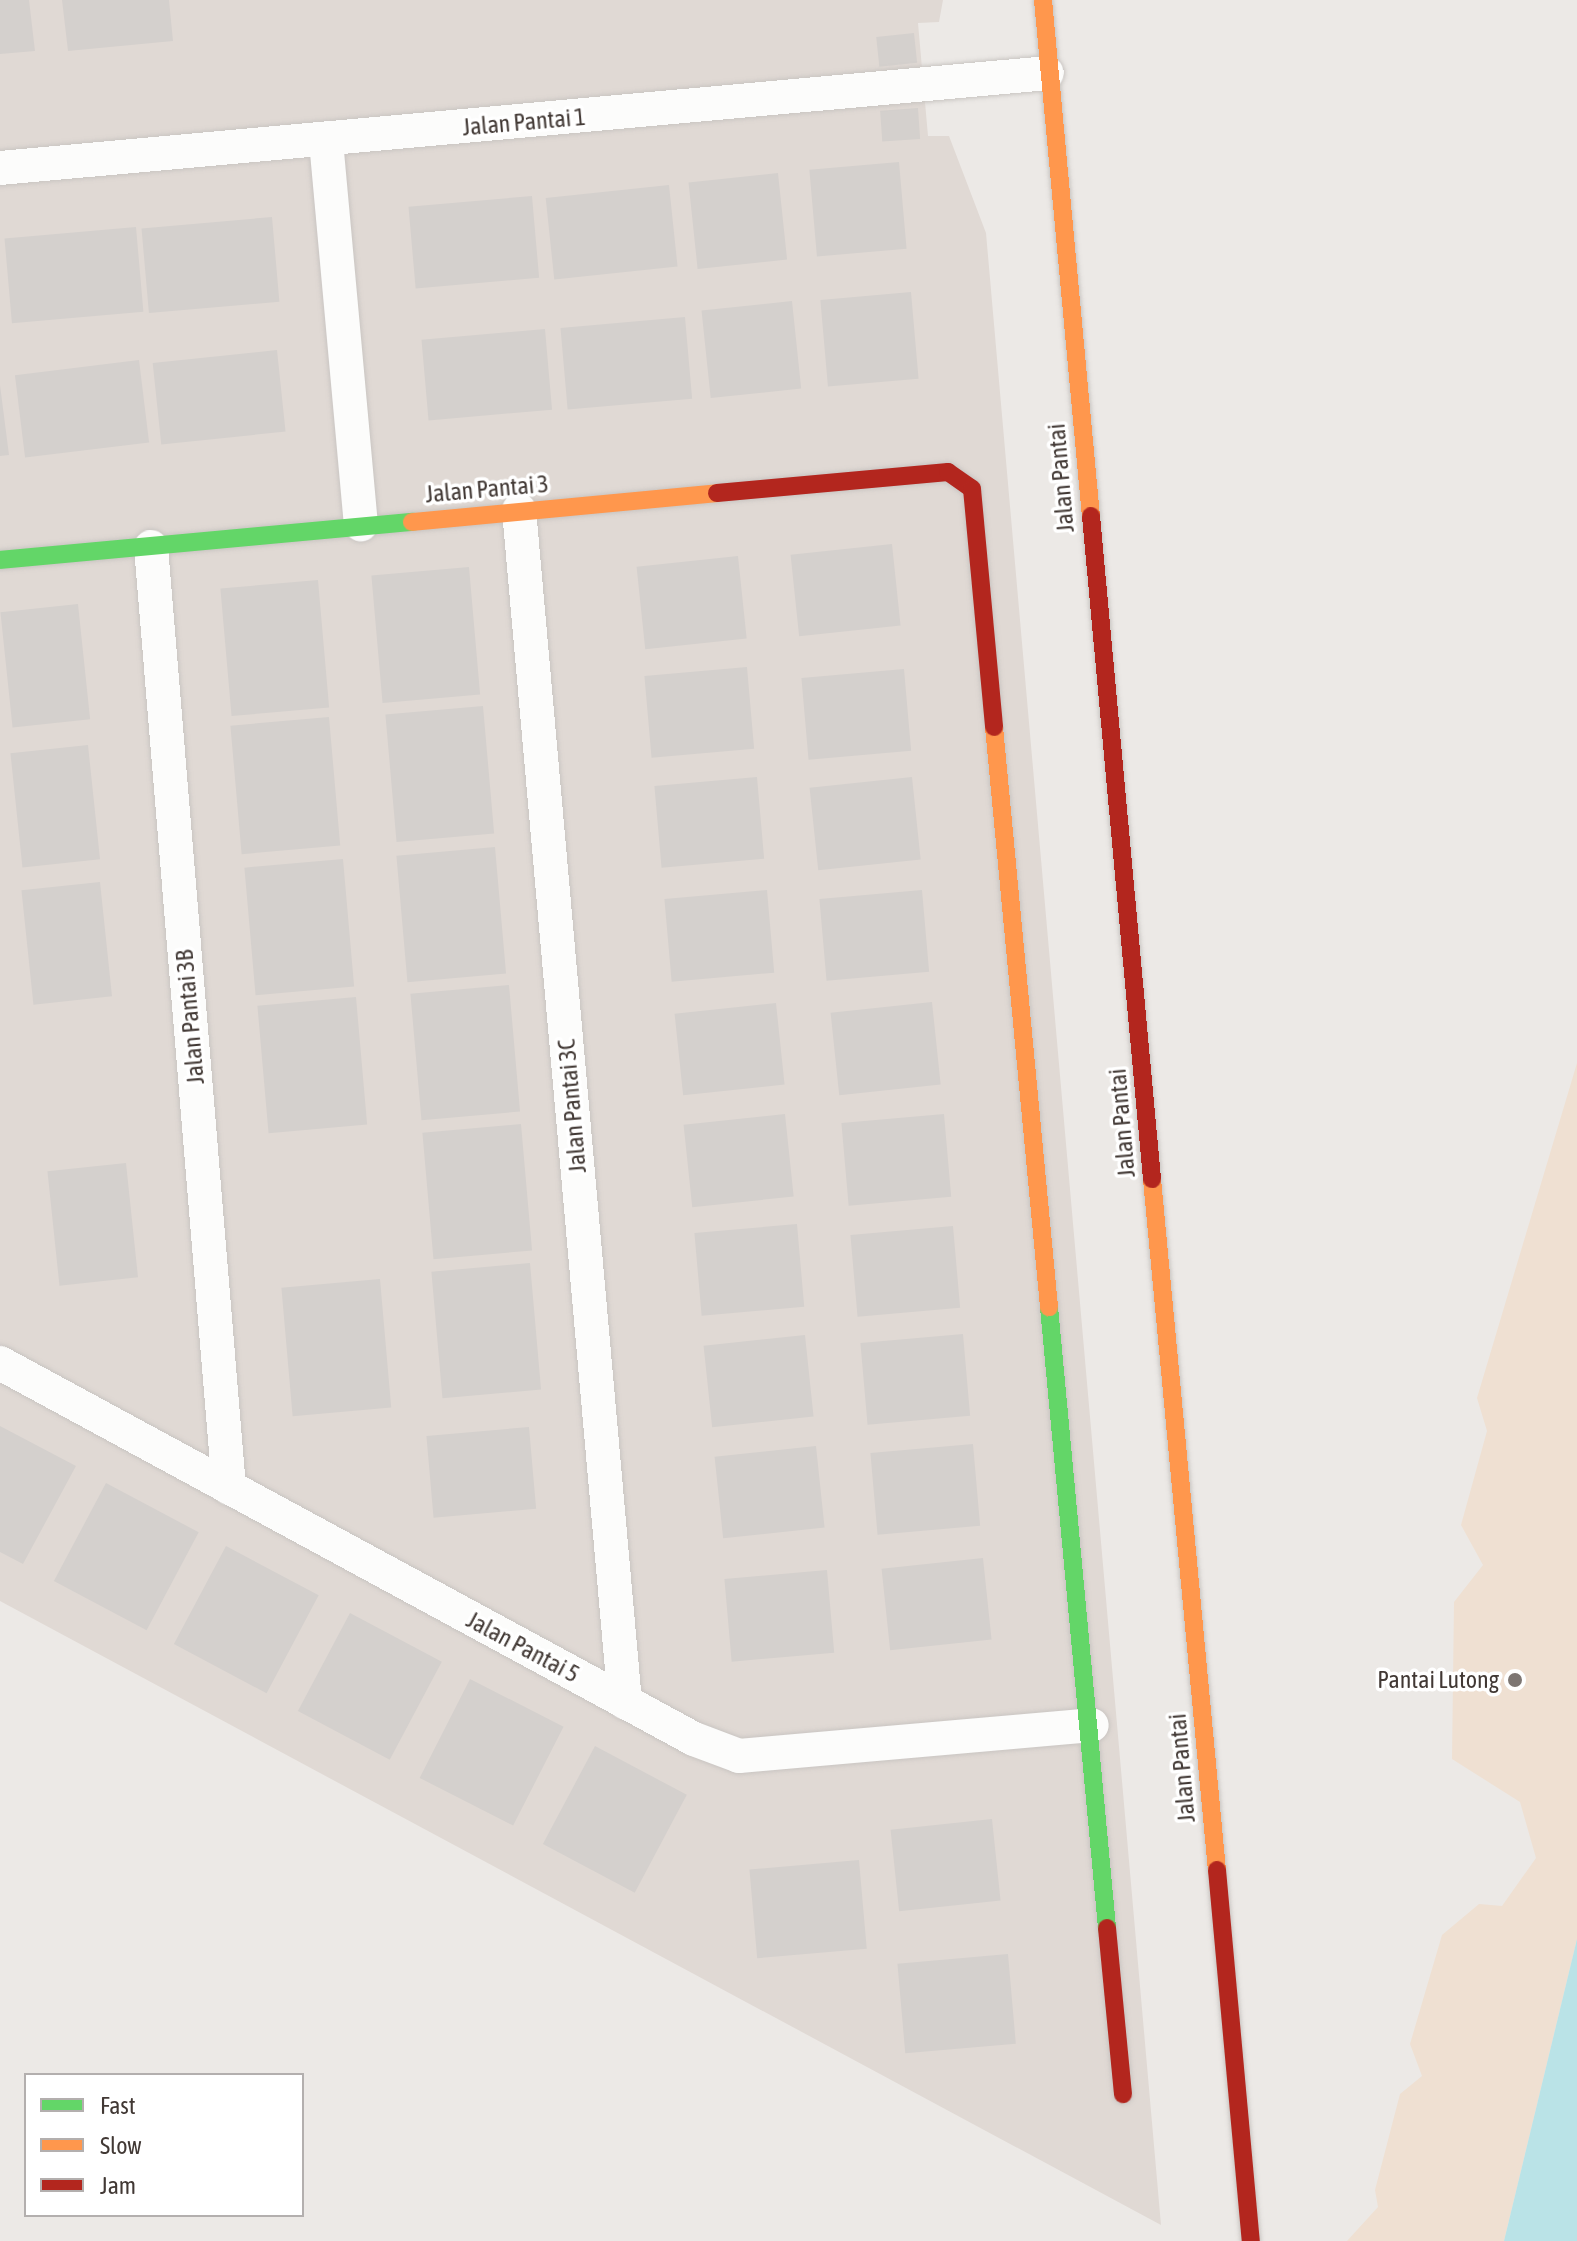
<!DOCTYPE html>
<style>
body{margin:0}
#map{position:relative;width:1577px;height:2241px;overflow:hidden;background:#ece9e6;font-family:"Asap Condensed",sans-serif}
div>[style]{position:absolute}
.residential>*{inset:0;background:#e0d9d4}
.sand>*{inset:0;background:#efe0d2}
.water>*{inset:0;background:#bae3e7}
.building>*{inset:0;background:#d4d0cd;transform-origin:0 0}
.roads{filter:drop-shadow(0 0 2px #c9c5c2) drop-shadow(0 0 2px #c9c5c2)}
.street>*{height:34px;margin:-17px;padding:0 17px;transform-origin:17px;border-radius:17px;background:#fcfcfb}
.fast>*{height:18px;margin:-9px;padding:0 9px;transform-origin:9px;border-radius:9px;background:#63d668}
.slow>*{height:18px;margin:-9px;padding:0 9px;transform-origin:9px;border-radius:9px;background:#ff974d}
.jam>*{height:18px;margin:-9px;padding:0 9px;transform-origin:9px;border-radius:9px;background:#b3261e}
.dots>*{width:22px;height:22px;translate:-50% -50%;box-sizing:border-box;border:4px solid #fff;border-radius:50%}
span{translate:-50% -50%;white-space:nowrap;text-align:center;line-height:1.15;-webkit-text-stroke:7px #fff;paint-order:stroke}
.street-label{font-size:24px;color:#413834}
.poi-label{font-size:24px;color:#413834}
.right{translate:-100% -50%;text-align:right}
.legend{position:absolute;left:24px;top:2073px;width:280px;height:144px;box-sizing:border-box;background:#fff;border:2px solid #b3afae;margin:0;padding:10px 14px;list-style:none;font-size:24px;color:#413834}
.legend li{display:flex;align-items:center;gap:16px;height:40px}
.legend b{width:40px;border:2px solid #b3afae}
</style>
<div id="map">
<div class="residential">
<i style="clip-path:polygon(0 0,943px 0,939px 22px,918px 23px,928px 136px,949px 136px,986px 233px,1161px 2225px,0 1601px)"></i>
</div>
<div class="sand">
<i style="clip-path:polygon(1577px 1063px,1577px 1939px,1504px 2241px,1347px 2241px,1378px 2207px,1375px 2190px,1400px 2094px,1422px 2076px,1410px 2044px,1442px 1935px,1479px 1904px,1502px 1906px,1536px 1858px,1520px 1802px,1452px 1759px,1454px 1602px,1483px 1565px,1461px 1525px,1487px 1431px,1477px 1398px)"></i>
</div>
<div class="water">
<i style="clip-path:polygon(1577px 1939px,1577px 2241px,1504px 2241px)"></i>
</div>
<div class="building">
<i style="clip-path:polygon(0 0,29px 0,35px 51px,0 54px)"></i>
<i style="clip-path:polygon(62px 0,169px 0,173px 41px,68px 51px)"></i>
<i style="left:914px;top:33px;width:30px;height:38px;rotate:84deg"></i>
<i style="left:918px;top:108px;width:31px;height:38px;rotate:86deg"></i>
<i style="left:899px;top:162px;width:87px;height:90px;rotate:85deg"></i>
<i style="left:778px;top:173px;width:87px;height:90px;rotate:84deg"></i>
<i style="left:669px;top:185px;width:82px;height:124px;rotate:84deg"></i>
<i style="left:532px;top:196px;width:82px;height:124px;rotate:85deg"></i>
<i style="left:272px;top:217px;width:85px;height:131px;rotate:85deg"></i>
<i style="left:136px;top:227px;width:85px;height:132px;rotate:85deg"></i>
<i style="left:911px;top:292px;width:87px;height:91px;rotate:85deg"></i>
<i style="left:792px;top:301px;width:88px;height:91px;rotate:84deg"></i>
<i style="left:685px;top:317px;width:82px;height:125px;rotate:85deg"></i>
<i style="left:545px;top:329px;width:81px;height:124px;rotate:85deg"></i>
<i style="left:277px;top:350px;width:82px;height:125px;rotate:84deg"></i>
<i style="left:139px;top:360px;width:83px;height:125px;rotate:83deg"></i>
<i style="clip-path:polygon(0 385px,9px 455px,0 456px)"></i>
<i style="left:892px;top:544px;width:82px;height:102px;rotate:84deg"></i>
<i style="left:738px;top:556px;width:83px;height:102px;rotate:84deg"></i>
<i style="left:469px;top:567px;width:128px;height:98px;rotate:85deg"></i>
<i style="left:318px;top:580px;width:128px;height:98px;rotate:85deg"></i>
<i style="left:78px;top:604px;width:116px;height:78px;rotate:84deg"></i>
<i style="left:747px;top:667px;width:82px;height:103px;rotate:85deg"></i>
<i style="left:904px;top:669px;width:82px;height:103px;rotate:85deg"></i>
<i style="left:483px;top:706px;width:128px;height:98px;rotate:85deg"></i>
<i style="left:329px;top:717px;width:129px;height:99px;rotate:85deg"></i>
<i style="left:88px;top:745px;width:115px;height:78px;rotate:84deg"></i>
<i style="left:757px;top:777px;width:82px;height:103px;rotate:85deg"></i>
<i style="left:912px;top:777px;width:83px;height:103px;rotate:84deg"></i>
<i style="left:495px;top:847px;width:127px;height:99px;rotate:85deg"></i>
<i style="left:343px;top:859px;width:128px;height:99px;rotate:85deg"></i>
<i style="left:100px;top:882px;width:115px;height:79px;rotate:84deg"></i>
<i style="left:767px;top:890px;width:83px;height:103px;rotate:85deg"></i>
<i style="left:922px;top:890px;width:82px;height:103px;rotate:85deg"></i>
<i style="left:509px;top:985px;width:127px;height:99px;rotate:85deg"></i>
<i style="left:356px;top:997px;width:128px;height:99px;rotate:85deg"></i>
<i style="left:932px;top:1002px;width:83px;height:102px;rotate:84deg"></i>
<i style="left:776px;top:1003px;width:82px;height:102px;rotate:84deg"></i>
<i style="left:785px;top:1114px;width:83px;height:102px;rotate:84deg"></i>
<i style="left:944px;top:1114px;width:83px;height:103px;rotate:85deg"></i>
<i style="left:521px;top:1124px;width:127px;height:99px;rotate:85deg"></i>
<i style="left:126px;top:1163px;width:115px;height:79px;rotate:84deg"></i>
<i style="left:797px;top:1224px;width:83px;height:103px;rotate:85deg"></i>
<i style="left:953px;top:1226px;width:82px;height:103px;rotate:85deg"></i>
<i style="left:530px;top:1263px;width:127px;height:99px;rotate:85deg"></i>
<i style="left:380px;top:1279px;width:129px;height:99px;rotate:85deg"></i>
<i style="left:963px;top:1334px;width:82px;height:103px;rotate:85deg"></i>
<i style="left:805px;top:1335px;width:82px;height:102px;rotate:84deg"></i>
<i style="clip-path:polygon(0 1426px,76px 1466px,23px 1564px,0 1552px)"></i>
<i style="left:529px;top:1427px;width:82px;height:103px;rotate:85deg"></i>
<i style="left:973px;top:1444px;width:82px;height:103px;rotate:85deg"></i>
<i style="left:816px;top:1446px;width:82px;height:102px;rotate:84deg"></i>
<i style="left:106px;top:1483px;width:105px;height:111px;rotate:28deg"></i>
<i style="left:226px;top:1546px;width:105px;height:111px;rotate:28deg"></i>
<i style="left:983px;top:1558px;width:82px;height:102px;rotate:84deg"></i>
<i style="left:827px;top:1570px;width:83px;height:103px;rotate:85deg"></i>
<i style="left:350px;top:1613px;width:104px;height:111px;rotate:28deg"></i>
<i style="left:470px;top:1679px;width:105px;height:111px;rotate:27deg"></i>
<i style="left:595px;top:1746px;width:104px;height:111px;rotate:28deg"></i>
<i style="left:992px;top:1819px;width:82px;height:102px;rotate:84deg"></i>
<i style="left:859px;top:1860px;width:89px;height:110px;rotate:85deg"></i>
<i style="left:1008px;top:1954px;width:90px;height:111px;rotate:85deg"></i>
</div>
<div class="roads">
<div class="street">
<i style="left:326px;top:141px;width:385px;rotate:84.8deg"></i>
<i style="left:0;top:168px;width:1051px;rotate:-5.18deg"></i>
<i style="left:519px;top:510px;width:1197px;rotate:84.92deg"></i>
<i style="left:151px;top:547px;width:944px;rotate:85.26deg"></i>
<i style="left:0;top:1363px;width:789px;rotate:28.45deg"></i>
<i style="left:694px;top:1739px;width:48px;rotate:20.7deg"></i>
<i style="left:739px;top:1756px;width:354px;rotate:-5deg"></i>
</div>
<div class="fast">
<i style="left:0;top:560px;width:414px;rotate:-5.3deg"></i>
<i style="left:1049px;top:1307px;width:624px;rotate:84.66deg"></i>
</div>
<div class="slow">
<i style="left:1043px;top:0;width:518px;rotate:84.69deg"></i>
<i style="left:412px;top:522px;width:306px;rotate:-5.4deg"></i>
<i style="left:994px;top:727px;width:583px;rotate:84.58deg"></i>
<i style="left:1152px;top:1179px;width:694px;rotate:84.63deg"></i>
</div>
<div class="jam">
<i style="left:717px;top:493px;width:232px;rotate:-5.2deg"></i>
<i style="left:948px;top:472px;width:29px;rotate:35deg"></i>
<i style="left:972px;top:489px;width:239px;rotate:84.7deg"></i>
<i style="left:1091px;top:516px;width:666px;rotate:84.74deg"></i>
<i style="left:1217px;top:1870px;width:373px;rotate:84.8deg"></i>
<i style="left:1107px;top:1928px;width:167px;rotate:84.5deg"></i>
</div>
</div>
<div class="dots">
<i style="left:1515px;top:1680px;background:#7d7672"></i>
</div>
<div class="street-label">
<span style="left:524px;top:122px;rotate:-5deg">Jalan Pantai 1</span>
<span style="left:1061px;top:478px;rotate:-95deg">Jalan Pantai</span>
<span style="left:487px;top:489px;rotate:-5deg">Jalan Pantai 3</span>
<span style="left:190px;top:1017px;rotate:-95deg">Jalan Pantai 3B</span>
<span style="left:572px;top:1106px;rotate:-95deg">Jalan Pantai 3C</span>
<span style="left:1122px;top:1123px;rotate:-95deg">Jalan Pantai</span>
<span style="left:523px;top:1647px;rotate:28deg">Jalan Pantai 5</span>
<span style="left:1182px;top:1768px;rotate:-95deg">Jalan Pantai</span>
</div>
<div class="poi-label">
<span class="right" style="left:1499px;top:1680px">Pantai Lutong</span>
</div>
<ul class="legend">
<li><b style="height:10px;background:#63d668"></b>Fast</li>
<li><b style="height:10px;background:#ff974d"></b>Slow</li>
<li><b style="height:10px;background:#b3261e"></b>Jam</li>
</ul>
</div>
